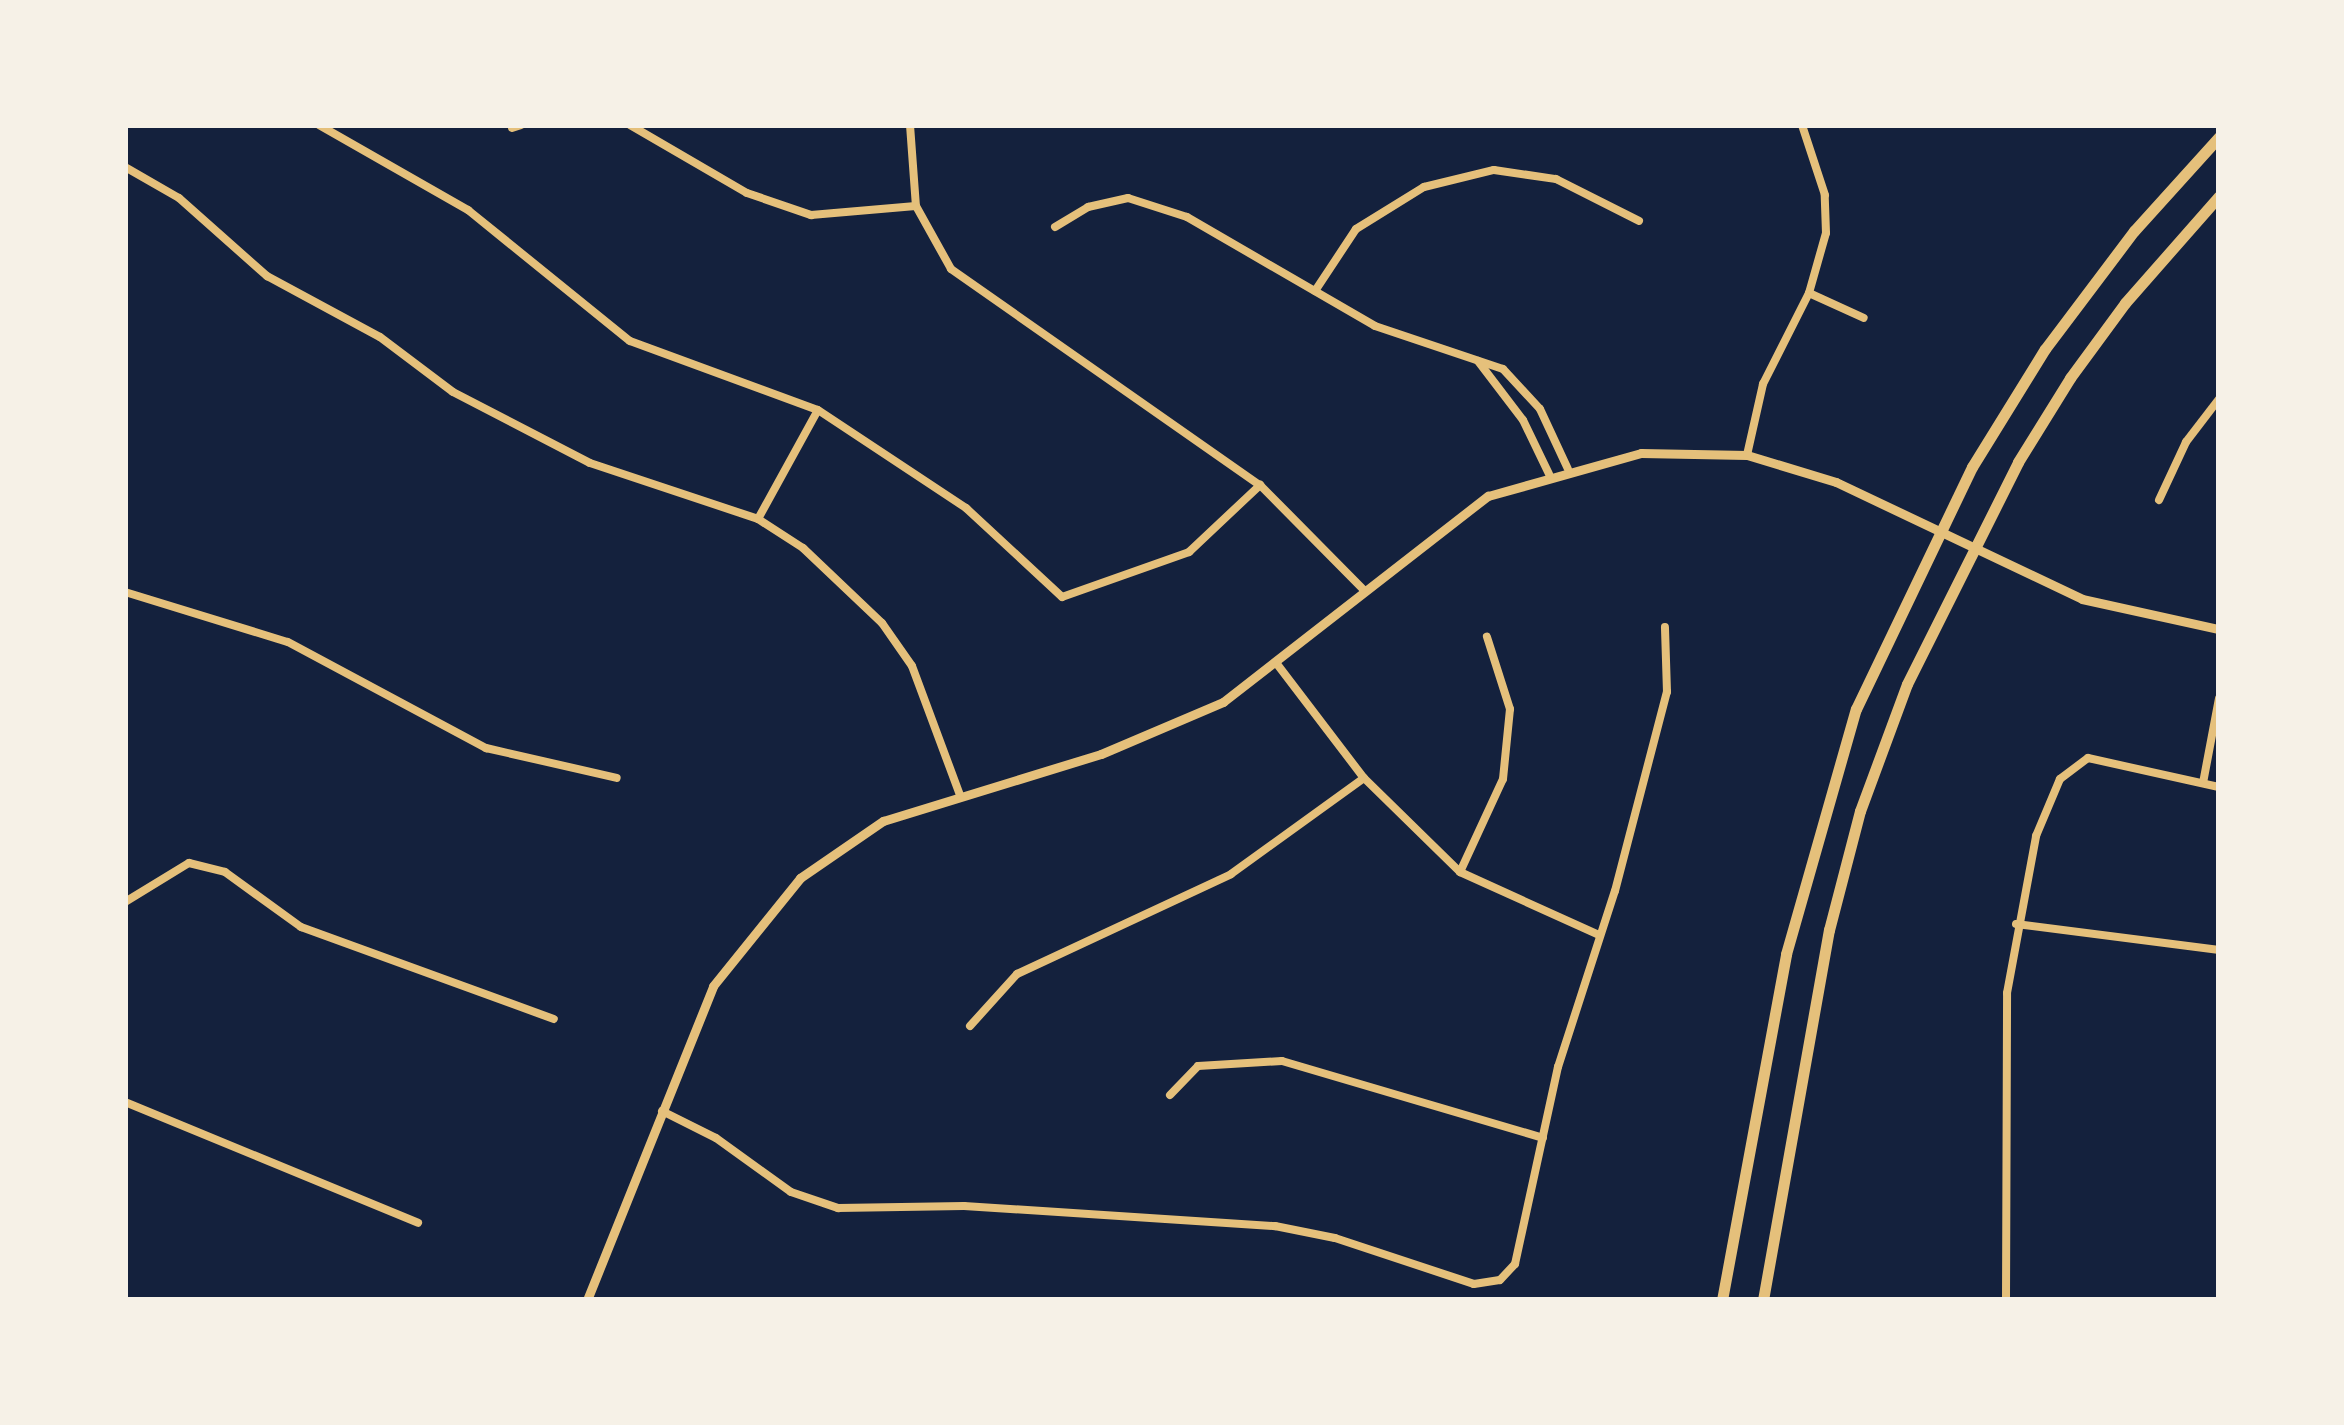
<!DOCTYPE html>
<style>
body{margin:0}
#map{position:relative;width:2344px;height:1425px;overflow:hidden;background:#14213d;font-family:"Times New Roman",serif}
div>[style]{position:absolute}
.minor>*{height:8px;margin:-4px;padding:0 4px;transform-origin:4px;border-radius:4px;background:#e5c07b}
.tertiary>*{height:9px;margin:-4.5px;padding:0 4.5px;transform-origin:4.5px;border-radius:4.5px;background:#e5c07b}
.primary>*{height:11px;margin:-5.5px;padding:0 5.5px;transform-origin:5.5px;border-radius:5.5px;background:#e5c07b}
span{translate:-50% -50%;white-space:nowrap;text-align:center;line-height:1.15;-webkit-text-stroke:8px #f6f1e7;paint-order:stroke}
.frame{position:absolute;inset:0;border:128px solid #f6f1e7;pointer-events:none}
</style>
<div id="map">
<div class="minor">
<i style="left:319px;top:125px;width:172px;rotate:29.7deg"></i>
<i style="left:468px;top:210px;width:208px;rotate:39deg"></i>
<i style="left:630px;top:341px;width:200px;rotate:20.2deg"></i>
<i style="left:818px;top:410px;width:178px;rotate:33.5deg"></i>
<i style="left:966px;top:508px;width:131px;rotate:42.8deg"></i>
<i style="left:1062px;top:597px;width:135px;rotate:-19.5deg"></i>
<i style="left:1189px;top:552px;width:98px;rotate:-43.3deg"></i>
<i style="left:630px;top:125px;width:135px;rotate:30.2deg"></i>
<i style="left:747px;top:193px;width:68px;rotate:19deg"></i>
<i style="left:811px;top:215px;width:105px;rotate:-4.9deg"></i>
<i style="left:910px;top:125px;width:81px;rotate:85.8deg"></i>
<i style="left:916px;top:206px;width:72px;rotate:60.9deg"></i>
<i style="left:951px;top:269px;width:377px;rotate:35deg"></i>
<i style="left:1260px;top:485px;width:148px;rotate:45.3deg"></i>
<i style="left:512px;top:128px;width:9px;rotate:-18deg"></i>
<i style="left:125px;top:167px;width:62px;rotate:29.9deg"></i>
<i style="left:179px;top:198px;width:118px;rotate:41.6deg"></i>
<i style="left:267px;top:276px;width:128px;rotate:28.4deg"></i>
<i style="left:380px;top:337px;width:91px;rotate:37deg"></i>
<i style="left:453px;top:392px;width:154px;rotate:27.4deg"></i>
<i style="left:590px;top:463px;width:177px;rotate:18.4deg"></i>
<i style="left:758px;top:519px;width:54px;rotate:32.8deg"></i>
<i style="left:803px;top:548px;width:109px;rotate:43.5deg"></i>
<i style="left:882px;top:623px;width:52px;rotate:55.1deg"></i>
<i style="left:912px;top:666px;width:138px;rotate:69.6deg"></i>
<i style="left:1055px;top:227px;width:39px;rotate:-31deg"></i>
<i style="left:1088px;top:207px;width:41px;rotate:-12.7deg"></i>
<i style="left:1128px;top:198px;width:62px;rotate:17.9deg"></i>
<i style="left:1187px;top:217px;width:217px;rotate:30.1deg"></i>
<i style="left:1375px;top:326px;width:135px;rotate:18.6deg"></i>
<i style="left:1503px;top:369px;width:54px;rotate:47.2deg"></i>
<i style="left:1540px;top:409px;width:66px;rotate:65deg"></i>
<i style="left:1315px;top:291px;width:74px;rotate:-56.5deg"></i>
<i style="left:1356px;top:229px;width:80px;rotate:-31.7deg"></i>
<i style="left:1424px;top:187px;width:72px;rotate:-13.7deg"></i>
<i style="left:1494px;top:170px;width:63px;rotate:8.3deg"></i>
<i style="left:1556px;top:179px;width:93px;rotate:26.8deg"></i>
<i style="left:1809px;top:293px;width:60px;rotate:24.4deg"></i>
<i style="left:1478px;top:361px;width:74px;rotate:52.7deg"></i>
<i style="left:1523px;top:420px;width:60px;rotate:64.3deg"></i>
<i style="left:1747px;top:455px;width:73px;rotate:-77.3deg"></i>
<i style="left:1763px;top:384px;width:102px;rotate:-63.2deg"></i>
<i style="left:1809px;top:293px;width:62px;rotate:-74.2deg"></i>
<i style="left:1826px;top:233px;width:38px;rotate:-92deg"></i>
<i style="left:1825px;top:195px;width:74px;rotate:-108.2deg"></i>
<i style="left:2159px;top:500px;width:64px;rotate:-65deg"></i>
<i style="left:2186px;top:442px;width:54px;rotate:-52.5deg"></i>
<i style="left:758px;top:519px;width:124px;rotate:-61.2deg"></i>
<i style="left:125px;top:592px;width:170px;rotate:17.1deg"></i>
<i style="left:288px;top:642px;width:225px;rotate:28.2deg"></i>
<i style="left:486px;top:748px;width:134px;rotate:12.9deg"></i>
<i style="left:1277px;top:664px;width:143px;rotate:52.7deg"></i>
<i style="left:1364px;top:778px;width:134px;rotate:44.4deg"></i>
<i style="left:1460px;top:872px;width:153px;rotate:24.4deg"></i>
<i style="left:2203px;top:783px;width:86px;rotate:-79.3deg"></i>
<i style="left:1460px;top:872px;width:102px;rotate:-65.2deg"></i>
<i style="left:1503px;top:779px;width:70px;rotate:-84.3deg"></i>
<i style="left:1510px;top:709px;width:76px;rotate:-107.7deg"></i>
<i style="left:125px;top:902px;width:75px;rotate:-31.4deg"></i>
<i style="left:189px;top:863px;width:37px;rotate:14deg"></i>
<i style="left:225px;top:872px;width:94px;rotate:35.9deg"></i>
<i style="left:301px;top:927px;width:269px;rotate:20deg"></i>
<i style="left:2016px;top:924px;width:205px;rotate:7.3deg"></i>
<i style="left:970px;top:1026px;width:70px;rotate:-47.9deg"></i>
<i style="left:1017px;top:974px;width:236px;rotate:-25deg"></i>
<i style="left:1231px;top:874px;width:164px;rotate:-35.8deg"></i>
<i style="left:1170px;top:1095px;width:40px;rotate:-46deg"></i>
<i style="left:1198px;top:1066px;width:84px;rotate:-3.4deg"></i>
<i style="left:1282px;top:1061px;width:272px;rotate:16.4deg"></i>
<i style="left:125px;top:1102px;width:317px;rotate:22.4deg"></i>
<i style="left:662px;top:1111px;width:60px;rotate:26.6deg"></i>
<i style="left:716px;top:1138px;width:92px;rotate:35.8deg"></i>
<i style="left:791px;top:1192px;width:50px;rotate:18.8deg"></i>
<i style="left:838px;top:1208px;width:126px;rotate:-0.9deg"></i>
<i style="left:964px;top:1206px;width:312px;rotate:3.7deg"></i>
<i style="left:1275px;top:1226px;width:61px;rotate:11.3deg"></i>
<i style="left:1335px;top:1238px;width:146px;rotate:18.3deg"></i>
<i style="left:1474px;top:1284px;width:26px;rotate:-9deg"></i>
<i style="left:1500px;top:1280px;width:22px;rotate:-47deg"></i>
<i style="left:1515px;top:1264px;width:202px;rotate:-77.7deg"></i>
<i style="left:1558px;top:1067px;width:185px;rotate:-72.1deg"></i>
<i style="left:1615px;top:891px;width:206px;rotate:-75.4deg"></i>
<i style="left:1667px;top:692px;width:65px;rotate:-91.8deg"></i>
<i style="left:2006px;top:1300px;width:307px;rotate:-89.8deg"></i>
<i style="left:2007px;top:993px;width:160px;rotate:-79.5deg"></i>
<i style="left:2036px;top:836px;width:62px;rotate:-67.2deg"></i>
<i style="left:2060px;top:779px;width:35px;rotate:-37deg"></i>
<i style="left:2088px;top:758px;width:134px;rotate:12.5deg"></i>
</div>
<div class="tertiary">
<i style="left:587px;top:1300px;width:338px;rotate:-68.1deg"></i>
<i style="left:713px;top:986px;width:139px;rotate:-51.1deg"></i>
<i style="left:800px;top:878px;width:101px;rotate:-34.5deg"></i>
<i style="left:883px;top:821px;width:228px;rotate:-17.1deg"></i>
<i style="left:1101px;top:754px;width:133px;rotate:-23.1deg"></i>
<i style="left:1223px;top:702px;width:336px;rotate:-37.9deg"></i>
<i style="left:1488px;top:496px;width:159px;rotate:-15.7deg"></i>
<i style="left:1641px;top:453px;width:106px;rotate:1.1deg"></i>
<i style="left:1747px;top:455px;width:93px;rotate:16.9deg"></i>
<i style="left:1836px;top:482px;width:272px;rotate:25.4deg"></i>
<i style="left:2082px;top:599px;width:140px;rotate:12.4deg"></i>
</div>
<div class="primary">
<i style="left:1722px;top:1300px;width:352px;rotate:-79.5deg"></i>
<i style="left:1786px;top:954px;width:255px;rotate:-74.1deg"></i>
<i style="left:1856px;top:709px;width:268px;rotate:-64.4deg"></i>
<i style="left:1972px;top:467px;width:139px;rotate:-58.3deg"></i>
<i style="left:2045px;top:349px;width:148px;rotate:-53deg"></i>
<i style="left:2134px;top:231px;width:127px;rotate:-47.9deg"></i>
<i style="left:1763px;top:1300px;width:376px;rotate:-79.9deg"></i>
<i style="left:1829px;top:930px;width:123px;rotate:-75.4deg"></i>
<i style="left:1860px;top:811px;width:135px;rotate:-69.7deg"></i>
<i style="left:1907px;top:684px;width:248px;rotate:-63.4deg"></i>
<i style="left:2018px;top:462px;width:99px;rotate:-58.2deg"></i>
<i style="left:2070px;top:378px;width:93px;rotate:-53.7deg"></i>
<i style="left:2125px;top:303px;width:142px;rotate:-48.7deg"></i>
</div>
<div class="frame"></div>
</div>
